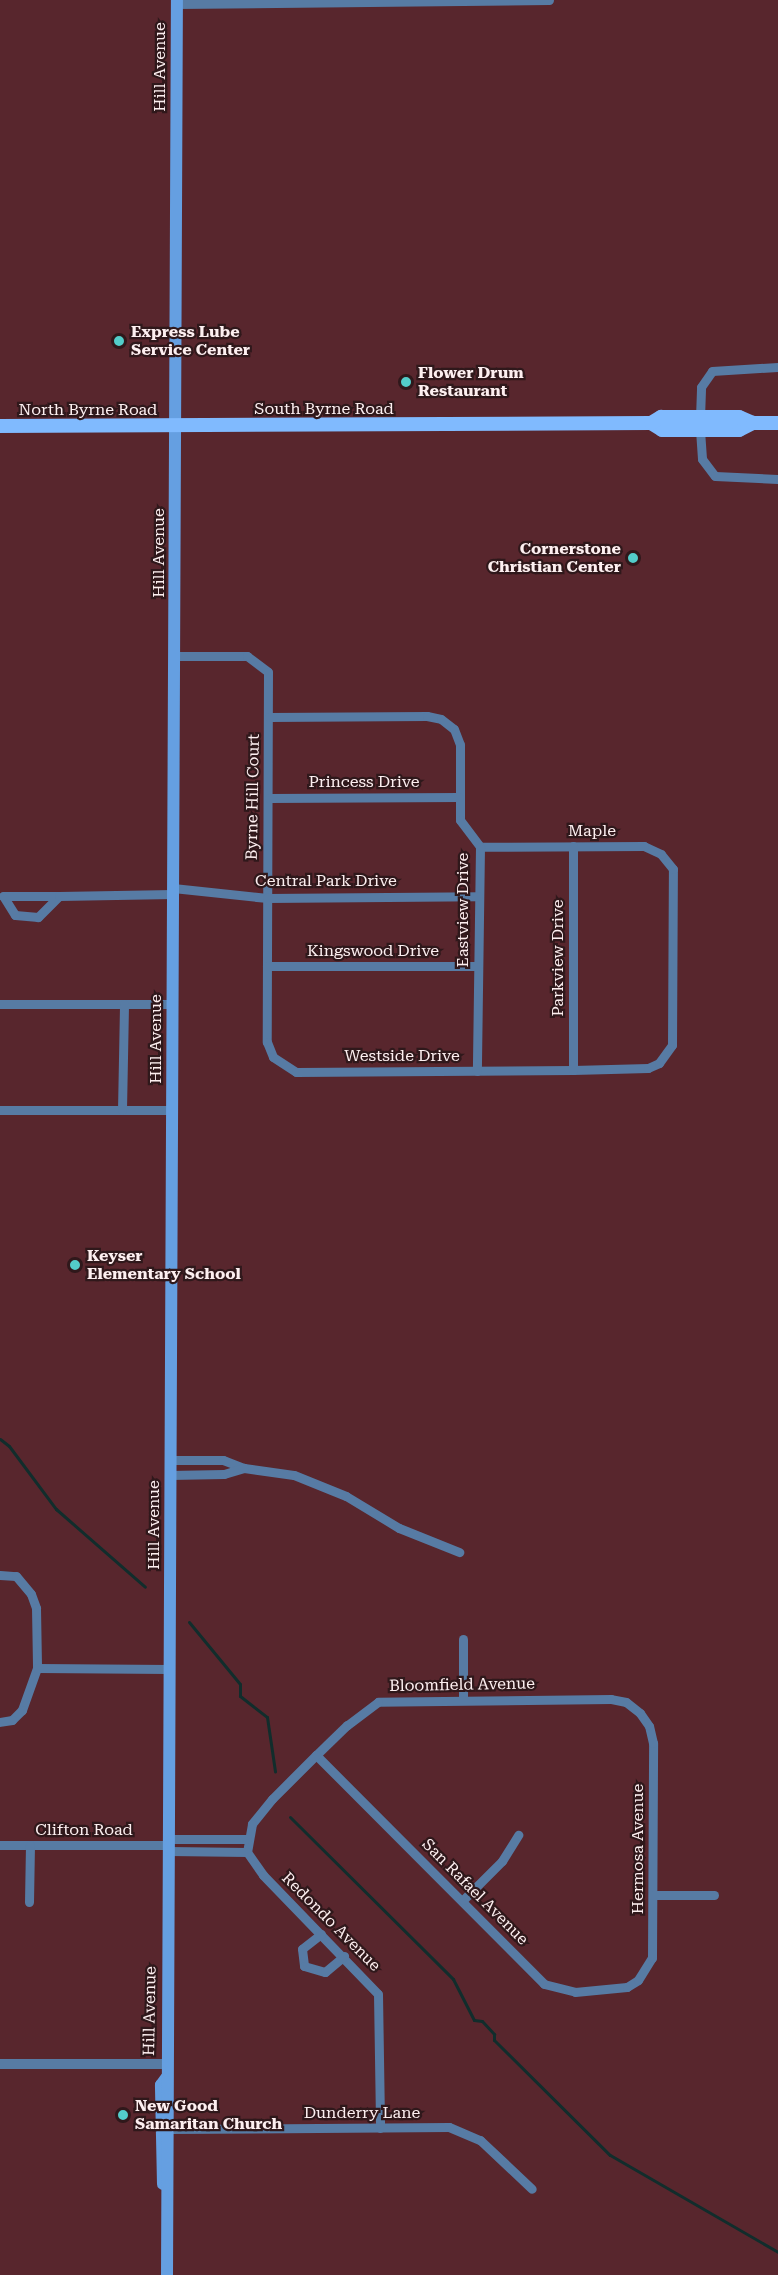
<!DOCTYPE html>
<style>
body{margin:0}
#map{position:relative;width:778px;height:2275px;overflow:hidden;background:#58262d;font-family:"Roboto Serif",serif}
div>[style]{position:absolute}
.stream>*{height:3px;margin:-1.5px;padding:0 1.5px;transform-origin:1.5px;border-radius:1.5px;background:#112d2c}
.minor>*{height:9px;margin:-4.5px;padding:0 4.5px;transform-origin:4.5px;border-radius:4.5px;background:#577ba4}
.tertiary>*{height:10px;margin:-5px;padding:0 5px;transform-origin:5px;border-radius:5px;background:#577ba4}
.secondary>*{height:12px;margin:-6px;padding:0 6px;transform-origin:6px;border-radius:6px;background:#659fe1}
.primary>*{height:14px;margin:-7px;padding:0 7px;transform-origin:7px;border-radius:7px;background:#80bafe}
.dots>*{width:16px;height:16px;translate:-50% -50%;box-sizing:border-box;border:3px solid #2f181b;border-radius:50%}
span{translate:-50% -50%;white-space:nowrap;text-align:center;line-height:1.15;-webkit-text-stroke:4.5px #2f181b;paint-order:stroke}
.street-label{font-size:16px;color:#fdeff0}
.poi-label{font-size:16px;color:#fdeff0;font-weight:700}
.left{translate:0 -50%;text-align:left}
.right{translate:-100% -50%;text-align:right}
</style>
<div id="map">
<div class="stream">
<i style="left:0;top:1439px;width:11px;rotate:38deg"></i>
<i style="left:9px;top:1446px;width:79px;rotate:53.3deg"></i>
<i style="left:56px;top:1509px;width:118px;rotate:41.2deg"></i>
<i style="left:189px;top:1622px;width:80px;rotate:50.6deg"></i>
<i style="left:240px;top:1684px;width:12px;rotate:90deg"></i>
<i style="left:240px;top:1696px;width:34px;rotate:38deg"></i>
<i style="left:267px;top:1717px;width:55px;rotate:81.6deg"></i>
<i style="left:290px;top:1817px;width:230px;rotate:44.8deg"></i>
<i style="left:453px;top:1979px;width:46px;rotate:62.9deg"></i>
<i style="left:474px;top:2020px;width:8px;rotate:7deg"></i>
<i style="left:482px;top:2021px;width:18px;rotate:47deg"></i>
<i style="left:494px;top:2034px;width:6px;rotate:90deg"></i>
<i style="left:494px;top:2040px;width:163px;rotate:44.8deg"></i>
<i style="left:610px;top:2155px;width:194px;rotate:30deg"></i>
</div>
<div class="minor">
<i style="left:177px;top:4px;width:372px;rotate:-0.6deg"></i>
<i style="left:700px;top:418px;width:31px;rotate:-88deg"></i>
<i style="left:701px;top:387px;width:19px;rotate:-55deg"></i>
<i style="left:712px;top:371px;width:66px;rotate:-3.5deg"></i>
<i style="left:700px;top:430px;width:29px;rotate:86deg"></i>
<i style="left:702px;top:459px;width:21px;rotate:53deg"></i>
<i style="left:715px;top:476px;width:63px;rotate:2.7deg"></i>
<i style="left:175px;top:656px;width:72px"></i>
<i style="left:247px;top:656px;width:26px;rotate:37deg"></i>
<i style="left:268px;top:672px;width:370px;rotate:90.2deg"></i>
<i style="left:267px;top:1042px;width:16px;rotate:68deg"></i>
<i style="left:273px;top:1057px;width:27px;rotate:33deg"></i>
<i style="left:296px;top:1072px;width:277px;rotate:-0.4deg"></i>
<i style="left:573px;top:1070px;width:75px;rotate:-1.5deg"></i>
<i style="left:648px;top:1068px;width:12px;rotate:-24deg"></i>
<i style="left:659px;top:1063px;width:22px;rotate:-54deg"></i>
<i style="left:672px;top:1045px;width:176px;rotate:-89.7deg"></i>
<i style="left:673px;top:869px;width:19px;rotate:-129deg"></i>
<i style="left:661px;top:854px;width:19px;rotate:-155deg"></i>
<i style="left:644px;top:846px;width:164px;rotate:179.7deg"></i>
<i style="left:269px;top:717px;width:158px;rotate:-0.4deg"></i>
<i style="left:427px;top:716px;width:14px;rotate:12deg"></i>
<i style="left:441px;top:719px;width:16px;rotate:38deg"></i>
<i style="left:454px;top:729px;width:17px;rotate:69deg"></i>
<i style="left:460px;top:745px;width:75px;rotate:90deg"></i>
<i style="left:460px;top:820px;width:34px;rotate:53deg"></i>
<i style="left:480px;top:847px;width:224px;rotate:90.8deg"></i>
<i style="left:269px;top:798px;width:190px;rotate:-0.3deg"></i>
<i style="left:173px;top:888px;width:95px;rotate:6.1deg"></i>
<i style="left:267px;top:898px;width:211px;rotate:-0.5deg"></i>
<i style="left:59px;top:896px;width:30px;rotate:135deg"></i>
<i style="left:38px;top:917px;width:23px;rotate:-175deg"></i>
<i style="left:15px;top:915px;width:22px;rotate:-122deg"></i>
<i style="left:3px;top:896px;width:56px"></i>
<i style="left:59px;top:896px;width:114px;rotate:-1deg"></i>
<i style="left:267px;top:966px;width:211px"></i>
<i style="left:0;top:1004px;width:173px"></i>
<i style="left:573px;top:1070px;width:224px;rotate:-90deg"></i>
<i style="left:0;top:1110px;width:172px"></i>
<i style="left:122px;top:1110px;width:106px;rotate:-88.9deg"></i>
<i style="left:170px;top:1460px;width:53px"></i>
<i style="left:223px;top:1460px;width:22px;rotate:21deg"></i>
<i style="left:244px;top:1468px;width:50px;rotate:8deg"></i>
<i style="left:294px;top:1475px;width:56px;rotate:22deg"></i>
<i style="left:346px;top:1496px;width:62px;rotate:31.1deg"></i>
<i style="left:399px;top:1528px;width:65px;rotate:21.8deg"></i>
<i style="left:170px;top:1475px;width:54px;rotate:-1.1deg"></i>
<i style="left:224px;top:1474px;width:21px;rotate:-17deg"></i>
<i style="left:0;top:1575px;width:16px;rotate:4deg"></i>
<i style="left:16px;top:1576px;width:23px;rotate:50deg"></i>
<i style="left:31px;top:1594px;width:15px;rotate:70deg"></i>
<i style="left:36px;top:1608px;width:60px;rotate:89deg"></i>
<i style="left:37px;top:1668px;width:45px;rotate:109.7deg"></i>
<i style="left:22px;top:1710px;width:14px;rotate:135deg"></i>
<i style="left:12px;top:1720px;width:12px;rotate:171deg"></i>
<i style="left:463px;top:1639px;width:61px;rotate:90deg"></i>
<i style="left:37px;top:1668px;width:133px;rotate:0.4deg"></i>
<i style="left:316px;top:1755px;width:323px;rotate:45.1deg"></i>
<i style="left:544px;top:1984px;width:32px;rotate:14deg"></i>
<i style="left:575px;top:1992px;width:52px;rotate:-5.5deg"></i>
<i style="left:627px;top:1987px;width:13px;rotate:-32deg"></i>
<i style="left:638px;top:1980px;width:26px;rotate:-58deg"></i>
<i style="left:652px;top:1958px;width:215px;rotate:-89.7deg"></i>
<i style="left:653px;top:1743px;width:17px;rotate:-103deg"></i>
<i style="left:649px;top:1726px;width:16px;rotate:-125deg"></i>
<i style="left:640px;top:1713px;width:18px;rotate:-142deg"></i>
<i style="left:626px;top:1702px;width:15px;rotate:-169deg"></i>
<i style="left:611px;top:1699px;width:233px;rotate:179.3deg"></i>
<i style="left:378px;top:1702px;width:39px;rotate:143deg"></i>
<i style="left:347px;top:1725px;width:43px;rotate:135.9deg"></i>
<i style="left:316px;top:1755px;width:62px;rotate:135deg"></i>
<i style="left:272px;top:1799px;width:32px;rotate:129deg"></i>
<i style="left:252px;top:1824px;width:28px;rotate:100deg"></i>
<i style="left:247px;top:1852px;width:28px;rotate:55deg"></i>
<i style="left:263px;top:1875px;width:165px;rotate:46deg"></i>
<i style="left:378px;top:1994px;width:134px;rotate:89.1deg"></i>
<i style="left:169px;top:1839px;width:78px"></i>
<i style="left:0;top:1845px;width:169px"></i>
<i style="left:169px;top:1851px;width:78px;rotate:0.7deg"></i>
<i style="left:653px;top:1895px;width:61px"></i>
<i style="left:463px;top:1900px;width:55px;rotate:-45deg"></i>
<i style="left:502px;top:1861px;width:31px;rotate:-58deg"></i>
<i style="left:29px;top:1902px;width:57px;rotate:-89deg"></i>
<i style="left:321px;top:1934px;width:24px;rotate:142deg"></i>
<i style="left:302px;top:1949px;width:17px;rotate:83deg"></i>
<i style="left:304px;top:1966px;width:22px;rotate:16deg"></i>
<i style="left:325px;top:1972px;width:25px;rotate:-40deg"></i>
<i style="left:169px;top:2129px;width:280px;rotate:-0.4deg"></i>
<i style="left:449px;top:2127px;width:34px;rotate:23deg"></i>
<i style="left:480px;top:2140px;width:71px;rotate:43.3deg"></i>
</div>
<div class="tertiary">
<i style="left:0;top:2064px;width:166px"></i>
</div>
<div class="secondary">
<i style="left:163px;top:2184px;width:99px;rotate:-91.2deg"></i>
<i style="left:161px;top:2085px;width:9px;rotate:-54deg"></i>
<i style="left:167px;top:2275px;width:2275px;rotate:-89.75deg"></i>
</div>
<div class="primary">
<i style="left:651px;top:423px;width:13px;rotate:32deg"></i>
<i style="left:662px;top:430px;width:77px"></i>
<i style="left:739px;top:430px;width:16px;rotate:-27deg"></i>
<i style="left:0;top:426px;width:651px;rotate:-0.26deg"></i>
<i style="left:651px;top:423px;width:12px;rotate:-31deg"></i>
<i style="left:661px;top:417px;width:78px"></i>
<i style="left:739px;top:417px;width:15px;rotate:23deg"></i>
<i style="left:753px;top:423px;width:25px"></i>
</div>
<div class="dots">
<i style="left:119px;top:341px;background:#53cdca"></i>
<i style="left:406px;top:382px;background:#53cdca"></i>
<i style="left:633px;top:558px;background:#53cdca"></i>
<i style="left:75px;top:1265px;background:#53cdca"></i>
<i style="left:123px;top:2115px;background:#53cdca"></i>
</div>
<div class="street-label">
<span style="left:160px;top:67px;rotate:-90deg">Hill Avenue</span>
<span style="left:324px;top:409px">South Byrne Road</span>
<span style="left:88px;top:410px">North Byrne Road</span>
<span style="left:159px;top:553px;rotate:-90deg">Hill Avenue</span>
<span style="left:364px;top:782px">Princess Drive</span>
<span style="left:253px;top:797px;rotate:-89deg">Byrne Hill Court</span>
<span style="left:592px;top:831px">Maple</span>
<span style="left:326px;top:881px">Central Park Drive</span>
<span style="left:463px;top:910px;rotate:-90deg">Eastview Drive</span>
<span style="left:373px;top:951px">Kingswood Drive</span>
<span style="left:558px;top:958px;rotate:-90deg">Parkview Drive</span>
<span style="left:156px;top:1039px;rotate:-90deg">Hill Avenue</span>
<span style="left:402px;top:1056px">Westside Drive</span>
<span style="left:154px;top:1525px;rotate:-90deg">Hill Avenue</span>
<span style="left:462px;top:1685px;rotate:-1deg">Bloomfield Avenue</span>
<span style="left:84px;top:1830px">Clifton Road</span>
<span style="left:638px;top:1849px;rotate:-90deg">Hermosa Avenue</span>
<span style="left:475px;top:1892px;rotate:45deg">San Rafael Avenue</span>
<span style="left:331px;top:1922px;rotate:45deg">Redondo Avenue</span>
<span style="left:150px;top:2011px;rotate:-89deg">Hill Avenue</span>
<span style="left:362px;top:2113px">Dunderry Lane</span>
</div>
<div class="poi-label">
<span class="left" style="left:131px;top:341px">Express Lube<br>Service Center</span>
<span class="left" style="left:418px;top:382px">Flower Drum<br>Restaurant</span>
<span class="right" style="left:621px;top:558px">Cornerstone<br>Christian Center</span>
<span class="left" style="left:87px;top:1265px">Keyser<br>Elementary School</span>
<span class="left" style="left:135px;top:2115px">New Good<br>Samaritan Church</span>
</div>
</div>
